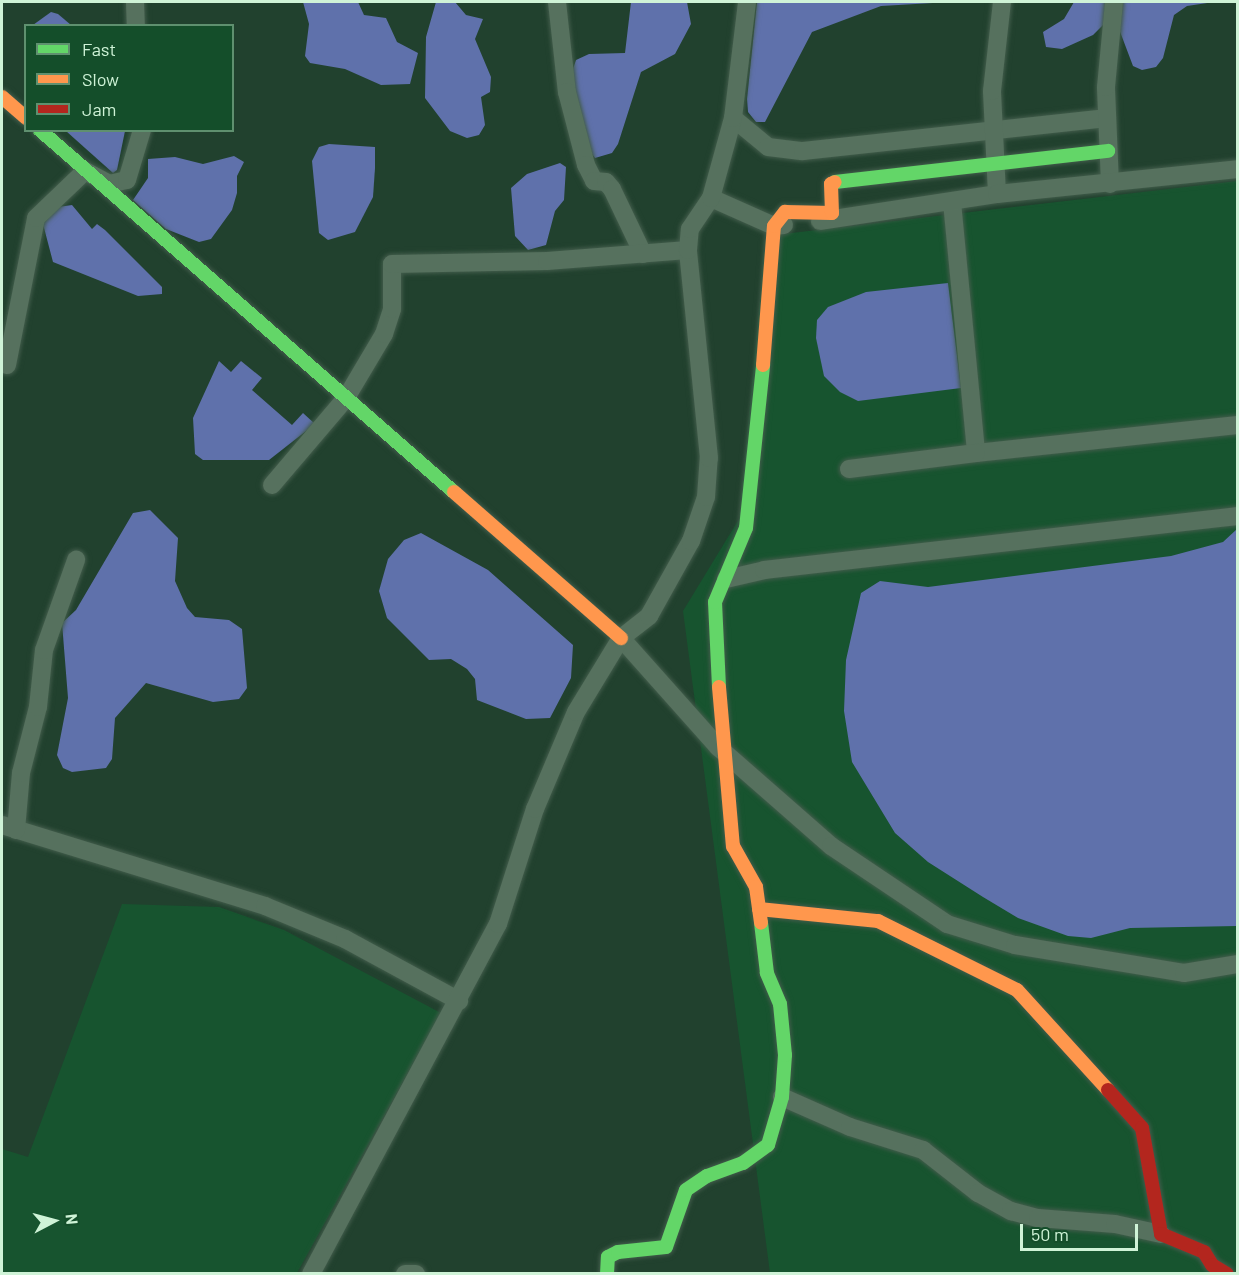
<!DOCTYPE html>
<style>
body{margin:0}
#map{position:relative;width:1239px;height:1275px;overflow:hidden;background:#21412e;font-family:Barlow,sans-serif}
div>[style]{position:absolute}
.built>*{inset:0;background:#17542f}
.water>*{inset:0;background:#5f71ab}
.roads{filter:drop-shadow(0 0 2px #425c4b) drop-shadow(0 0 2px #425c4b)}
.street>*{height:18px;margin:-9px;padding:0 9px;transform-origin:9px;border-radius:9px;background:#56715e}
.fast>*{height:14px;margin:-7px;padding:0 7px;transform-origin:7px;border-radius:7px;background:#63d668}
.slow>*{height:14px;margin:-7px;padding:0 7px;transform-origin:7px;border-radius:7px;background:#ff974d}
.jam>*{height:14px;margin:-7px;padding:0 7px;transform-origin:7px;border-radius:7px;background:#b3261e}
.rail>*{height:7px;margin-top:-3.5px;transform-origin:0;background:repeating-linear-gradient(90deg,#144e2a 0 14px,#637c6b 0 28px);box-sizing:border-box;border-block:2px solid #637c6b}
span{translate:-50% -50%;white-space:nowrap;text-align:center;line-height:1.15;-webkit-text-stroke:6px #144e2a;paint-order:stroke}
.frame{position:absolute;inset:0;border:3px solid #cff3d7;pointer-events:none}
.legend{position:absolute;left:24px;top:24px;width:210px;height:108px;box-sizing:border-box;background:#144e2a;border:2px solid #5f906f;margin:0;padding:8px 10px;list-style:none;font-size:18px;color:#cff3d7}
.legend li{display:flex;align-items:center;gap:12px;height:30px}
.legend b{width:30px;border:2px solid #5f906f}
.north{position:absolute;left:24px;top:1191px;width:60px;height:60px;-webkit-text-stroke:4px #144e2a;paint-order:stroke;rotate:84deg;font-size:16px;font-weight:700;line-height:24px;text-align:center;color:#cff3d7}
.north::after{content:'';display:block;margin:auto;width:21px;height:27px;background:#cff3d7;clip-path:polygon(50% 0,100% 100%,50% 72%,0 100%)}
.scale{position:absolute;left:1020px;top:1224px;width:118px;height:27px;box-sizing:border-box;border:3px solid #cff3d7;border-top:0;padding-left:8px;font-size:18px;line-height:21px;white-space:nowrap;color:#cff3d7;-webkit-text-stroke:4px #144e2a;paint-order:stroke}
</style>
<div id="map">
<div class="built">
<i style="clip-path:polygon(1237px 181px,1237px 1273px,770px 1273px,683px 611px,739px 519px,766px 236px)"></i>
<i style="clip-path:polygon(122px 904px,219px 907px,284px 930px,441px 1013px,297px 1273px,2px 1274px,2px 1149px,28px 1157px)"></i>
</div>
<div class="water">
<i style="clip-path:polygon(303px 2px,358px 2px,364px 15px,386px 18px,397px 42px,418px 53px,410px 84px,381px 85px,345px 69px,310px 63px,305px 56px,309px 24px)"></i>
<i style="clip-path:polygon(436px 2px,455px 2px,466px 15px,483px 19px,475px 39px,491px 77px,490px 92px,481px 97px,485px 125px,479px 135px,467px 138px,450px 131px,425px 98px,426px 37px)"></i>
<i style="clip-path:polygon(631px 2px,687px 2px,691px 24px,675px 54px,641px 72px,618px 144px,612px 153px,595px 158px,587px 147px,571px 75px,576px 60px,589px 54px,625px 53px)"></i>
<i style="clip-path:polygon(757px 2px,950px 2px,881px 6px,812px 32px,765px 122px,756px 122px,748px 112px,747px 99px)"></i>
<i style="clip-path:polygon(1074px 2px,1106px 2px,1104px 24px,1093px 35px,1062px 49px,1046px 47px,1043px 32px,1064px 19px)"></i>
<i style="clip-path:polygon(1123px 2px,1214px 2px,1187px 6px,1174px 15px,1163px 58px,1156px 67px,1142px 70px,1133px 66px,1119px 29px)"></i>
<i style="clip-path:polygon(51px 12px,58px 14px,71px 25px,33px 25px)"></i>
<i style="clip-path:polygon(66px 131px,125px 131px,117px 170px,113px 173px)"></i>
<i style="clip-path:polygon(329px 144px,375px 147px,375px 168px,373px 197px,355px 232px,328px 240px,319px 233px,312px 161px,319px 147px)"></i>
<i style="clip-path:polygon(234px 156px,244px 162px,237px 176px,237px 193px,232px 210px,211px 239px,199px 242px,166px 229px,133px 200px,148px 178px,148px 159px,175px 157px,203px 164px)"></i>
<i style="clip-path:polygon(560px 163px,566px 167px,564px 200px,555px 211px,546px 245px,528px 250px,515px 236px,511px 188px,527px 174px)"></i>
<i style="clip-path:polygon(72px 205px,92px 229px,97px 224px,105px 230px,162px 287px,162px 294px,138px 296px,53px 262px,43px 224px,58px 207px)"></i>
<i style="clip-path:polygon(948px 283px,961px 388px,858px 401px,840px 392px,824px 376px,816px 338px,817px 320px,828px 307px,866px 292px)"></i>
<i style="clip-path:polygon(219px 361px,231px 372px,241px 361px,262px 378px,252px 390px,292px 425px,303px 413px,315px 424px,269px 460px,203px 460px,195px 454px,193px 418px)"></i>
<i style="clip-path:polygon(150px 510px,178px 538px,175px 581px,187px 608px,195px 617px,229px 620px,242px 629px,247px 688px,239px 699px,213px 702px,146px 683px,115px 718px,112px 759px,106px 768px,72px 772px,63px 768px,57px 755px,68px 698px,62px 623px,76px 610px,133px 513px)"></i>
<i style="clip-path:polygon(1237px 529px,1237px 926px,1130px 928px,1091px 938px,1068px 936px,1018px 918px,983px 897px,928px 862px,895px 833px,852px 762px,844px 711px,846px 660px,861px 593px,880px 581px,928px 587px,1171px 556px,1223px 542px)"></i>
<i style="clip-path:polygon(421px 533px,488px 570px,573px 645px,571px 678px,550px 718px,526px 719px,477px 700px,475px 679px,467px 669px,451px 659px,429px 660px,387px 618px,379px 591px,388px 559px,404px 540px)"></i>
</div>
<div class="roads">
<div class="street">
<i style="left:135px;top:2px;width:24px;rotate:88deg"></i>
<i style="left:557px;top:2px;width:91px;rotate:83.7deg"></i>
<i style="left:567px;top:92px;width:75px;rotate:75.4deg"></i>
<i style="left:586px;top:165px;width:18px;rotate:63deg"></i>
<i style="left:594px;top:181px;width:12px;rotate:5deg"></i>
<i style="left:606px;top:182px;width:9px;rotate:49deg"></i>
<i style="left:612px;top:189px;width:72px;rotate:64.5deg"></i>
<i style="left:733px;top:118px;width:45px;rotate:39.6deg"></i>
<i style="left:768px;top:147px;width:35px;rotate:7deg"></i>
<i style="left:803px;top:151px;width:306px;rotate:-6.2deg"></i>
<i style="left:1110px;top:184px;width:97px;rotate:-92.4deg"></i>
<i style="left:1106px;top:87px;width:85px;rotate:-84.6deg"></i>
<i style="left:997px;top:194px;width:103px;rotate:-92.8deg"></i>
<i style="left:992px;top:91px;width:90px;rotate:-83.6deg"></i>
<i style="left:711px;top:198px;width:69px;rotate:24deg"></i>
<i style="left:774px;top:226px;width:10px;rotate:-6deg"></i>
<i style="left:952px;top:202px;width:252px;rotate:84.5deg"></i>
<i style="left:976px;top:453px;width:263px;rotate:-6.1deg"></i>
<i style="left:820px;top:221px;width:179px;rotate:-8.7deg"></i>
<i style="left:997px;top:194px;width:242px;rotate:-5.9deg"></i>
<i style="left:7px;top:365px;width:150px;rotate:-78.8deg"></i>
<i style="left:36px;top:218px;width:68px;rotate:-43.8deg"></i>
<i style="left:85px;top:171px;width:27px;rotate:28deg"></i>
<i style="left:109px;top:184px;width:18px;rotate:-13deg"></i>
<i style="left:127px;top:180px;width:52px;rotate:-73.3deg"></i>
<i style="left:849px;top:469px;width:128px;rotate:-7.2deg"></i>
<i style="left:272px;top:485px;width:114px;rotate:-49.6deg"></i>
<i style="left:346px;top:398px;width:74px;rotate:-59.3deg"></i>
<i style="left:384px;top:334px;width:26px;rotate:-72deg"></i>
<i style="left:392px;top:309px;width:45px;rotate:-90deg"></i>
<i style="left:392px;top:264px;width:155px;rotate:-1.1deg"></i>
<i style="left:547px;top:261px;width:141px;rotate:-4.5deg"></i>
<i style="left:726px;top:579px;width:39px;rotate:-13deg"></i>
<i style="left:764px;top:570px;width:477px;rotate:-6.5deg"></i>
<i style="left:621px;top:638px;width:146px;rotate:48.3deg"></i>
<i style="left:718px;top:747px;width:150px;rotate:41.2deg"></i>
<i style="left:831px;top:846px;width:140px;rotate:33.9deg"></i>
<i style="left:947px;top:924px;width:71px;rotate:17.2deg"></i>
<i style="left:1015px;top:945px;width:171px;rotate:9.4deg"></i>
<i style="left:1184px;top:973px;width:55px;rotate:-9.5deg"></i>
<i style="left:2px;top:825px;width:275px;rotate:17.1deg"></i>
<i style="left:265px;top:906px;width:87px;rotate:22.4deg"></i>
<i style="left:345px;top:939px;width:130px;rotate:28.5deg"></i>
<i style="left:16px;top:830px;width:57px;rotate:-85deg"></i>
<i style="left:21px;top:773px;width:68px;rotate:-75.6deg"></i>
<i style="left:38px;top:707px;width:57px;rotate:-84deg"></i>
<i style="left:44px;top:650px;width:96px;rotate:-70.4deg"></i>
<i style="left:782px;top:1097px;width:74px;rotate:23.8deg"></i>
<i style="left:850px;top:1127px;width:77px;rotate:17.5deg"></i>
<i style="left:923px;top:1150px;width:70px;rotate:38deg"></i>
<i style="left:978px;top:1193px;width:38px;rotate:29deg"></i>
<i style="left:1011px;top:1211px;width:28px;rotate:15deg"></i>
<i style="left:1038px;top:1218px;width:77px;rotate:4.5deg"></i>
<i style="left:1115px;top:1224px;width:47px;rotate:12.3deg"></i>
<i style="left:311px;top:1274px;width:397px;rotate:-61.9deg"></i>
<i style="left:498px;top:924px;width:121px;rotate:-72.2deg"></i>
<i style="left:535px;top:809px;width:105px;rotate:-67.1deg"></i>
<i style="left:576px;top:712px;width:87px;rotate:-58.7deg"></i>
<i style="left:621px;top:638px;width:36px;rotate:-38deg"></i>
<i style="left:649px;top:616px;width:86px;rotate:-60.8deg"></i>
<i style="left:691px;top:541px;width:46px;rotate:-71.2deg"></i>
<i style="left:706px;top:497px;width:39px;rotate:-86deg"></i>
<i style="left:709px;top:458px;width:209px;rotate:-95.8deg"></i>
<i style="left:688px;top:250px;width:21px;rotate:-85deg"></i>
<i style="left:690px;top:229px;width:37px;rotate:-56deg"></i>
<i style="left:711px;top:198px;width:83px;rotate:-74.6deg"></i>
<i style="left:733px;top:118px;width:117px;rotate:-83.1deg"></i>
<i style="left:405px;top:1274px;width:11px"></i>
</div>
<div class="fast">
<i style="left:40px;top:130px;width:550px;rotate:41.17deg"></i>
<i style="left:835px;top:182px;width:275px;rotate:-6.5deg"></i>
<i style="left:719px;top:687px;width:85px;rotate:-92.7deg"></i>
<i style="left:715px;top:602px;width:80px;rotate:-67.3deg"></i>
<i style="left:746px;top:528px;width:164px;rotate:-84deg"></i>
<i style="left:607px;top:1274px;width:17px;rotate:-87deg"></i>
<i style="left:608px;top:1257px;width:11px;rotate:-27deg"></i>
<i style="left:618px;top:1252px;width:48px;rotate:-5.9deg"></i>
<i style="left:666px;top:1247px;width:60px;rotate:-70.7deg"></i>
<i style="left:686px;top:1190px;width:25px;rotate:-34deg"></i>
<i style="left:707px;top:1176px;width:38px;rotate:-20deg"></i>
<i style="left:743px;top:1163px;width:31px;rotate:-36deg"></i>
<i style="left:768px;top:1145px;width:50px;rotate:-73.7deg"></i>
<i style="left:782px;top:1097px;width:42px;rotate:-85.9deg"></i>
<i style="left:785px;top:1055px;width:51px;rotate:-95.6deg"></i>
<i style="left:780px;top:1004px;width:34px;rotate:-113deg"></i>
<i style="left:767px;top:973px;width:50px;rotate:-96.8deg"></i>
</div>
<div class="slow">
<i style="left:2px;top:97px;width:32px;rotate:41deg"></i>
<i style="left:763px;top:365px;width:139px;rotate:-85.5deg"></i>
<i style="left:774px;top:226px;width:18px;rotate:-52deg"></i>
<i style="left:785px;top:212px;width:47px;rotate:1.2deg"></i>
<i style="left:832px;top:213px;width:29px;rotate:-92deg"></i>
<i style="left:831px;top:184px;width:4px;rotate:-27deg"></i>
<i style="left:454px;top:492px;width:222px;rotate:41.2deg"></i>
<i style="left:719px;top:687px;width:160px;rotate:85deg"></i>
<i style="left:733px;top:846px;width:47px;rotate:60.7deg"></i>
<i style="left:756px;top:887px;width:36px;rotate:82deg"></i>
<i style="left:759px;top:909px;width:120px;rotate:5.8deg"></i>
<i style="left:878px;top:921px;width:155px;rotate:26.4deg"></i>
<i style="left:1017px;top:990px;width:135px;rotate:47.7deg"></i>
</div>
<div class="jam">
<i style="left:1108px;top:1090px;width:51px;rotate:48.2deg"></i>
<i style="left:1142px;top:1128px;width:108px;rotate:79.8deg"></i>
<i style="left:1161px;top:1234px;width:47px;rotate:22.7deg"></i>
<i style="left:1204px;top:1252px;width:15px;rotate:58deg"></i>
<i style="left:1212px;top:1265px;width:17px;rotate:31deg"></i>
</div>
</div>
<div class="rail">
<i style="left:1237px;top:964px;width:1px"></i>
</div>
<div class="frame"></div>
<ul class="legend">
<li><b style="height:8px;background:#63d668"></b>Fast</li>
<li><b style="height:8px;background:#ff974d"></b>Slow</li>
<li><b style="height:8px;background:#b3261e"></b>Jam</li>
</ul>
<div class="north">N</div>
<div class="scale">50 m</div>
</div>
